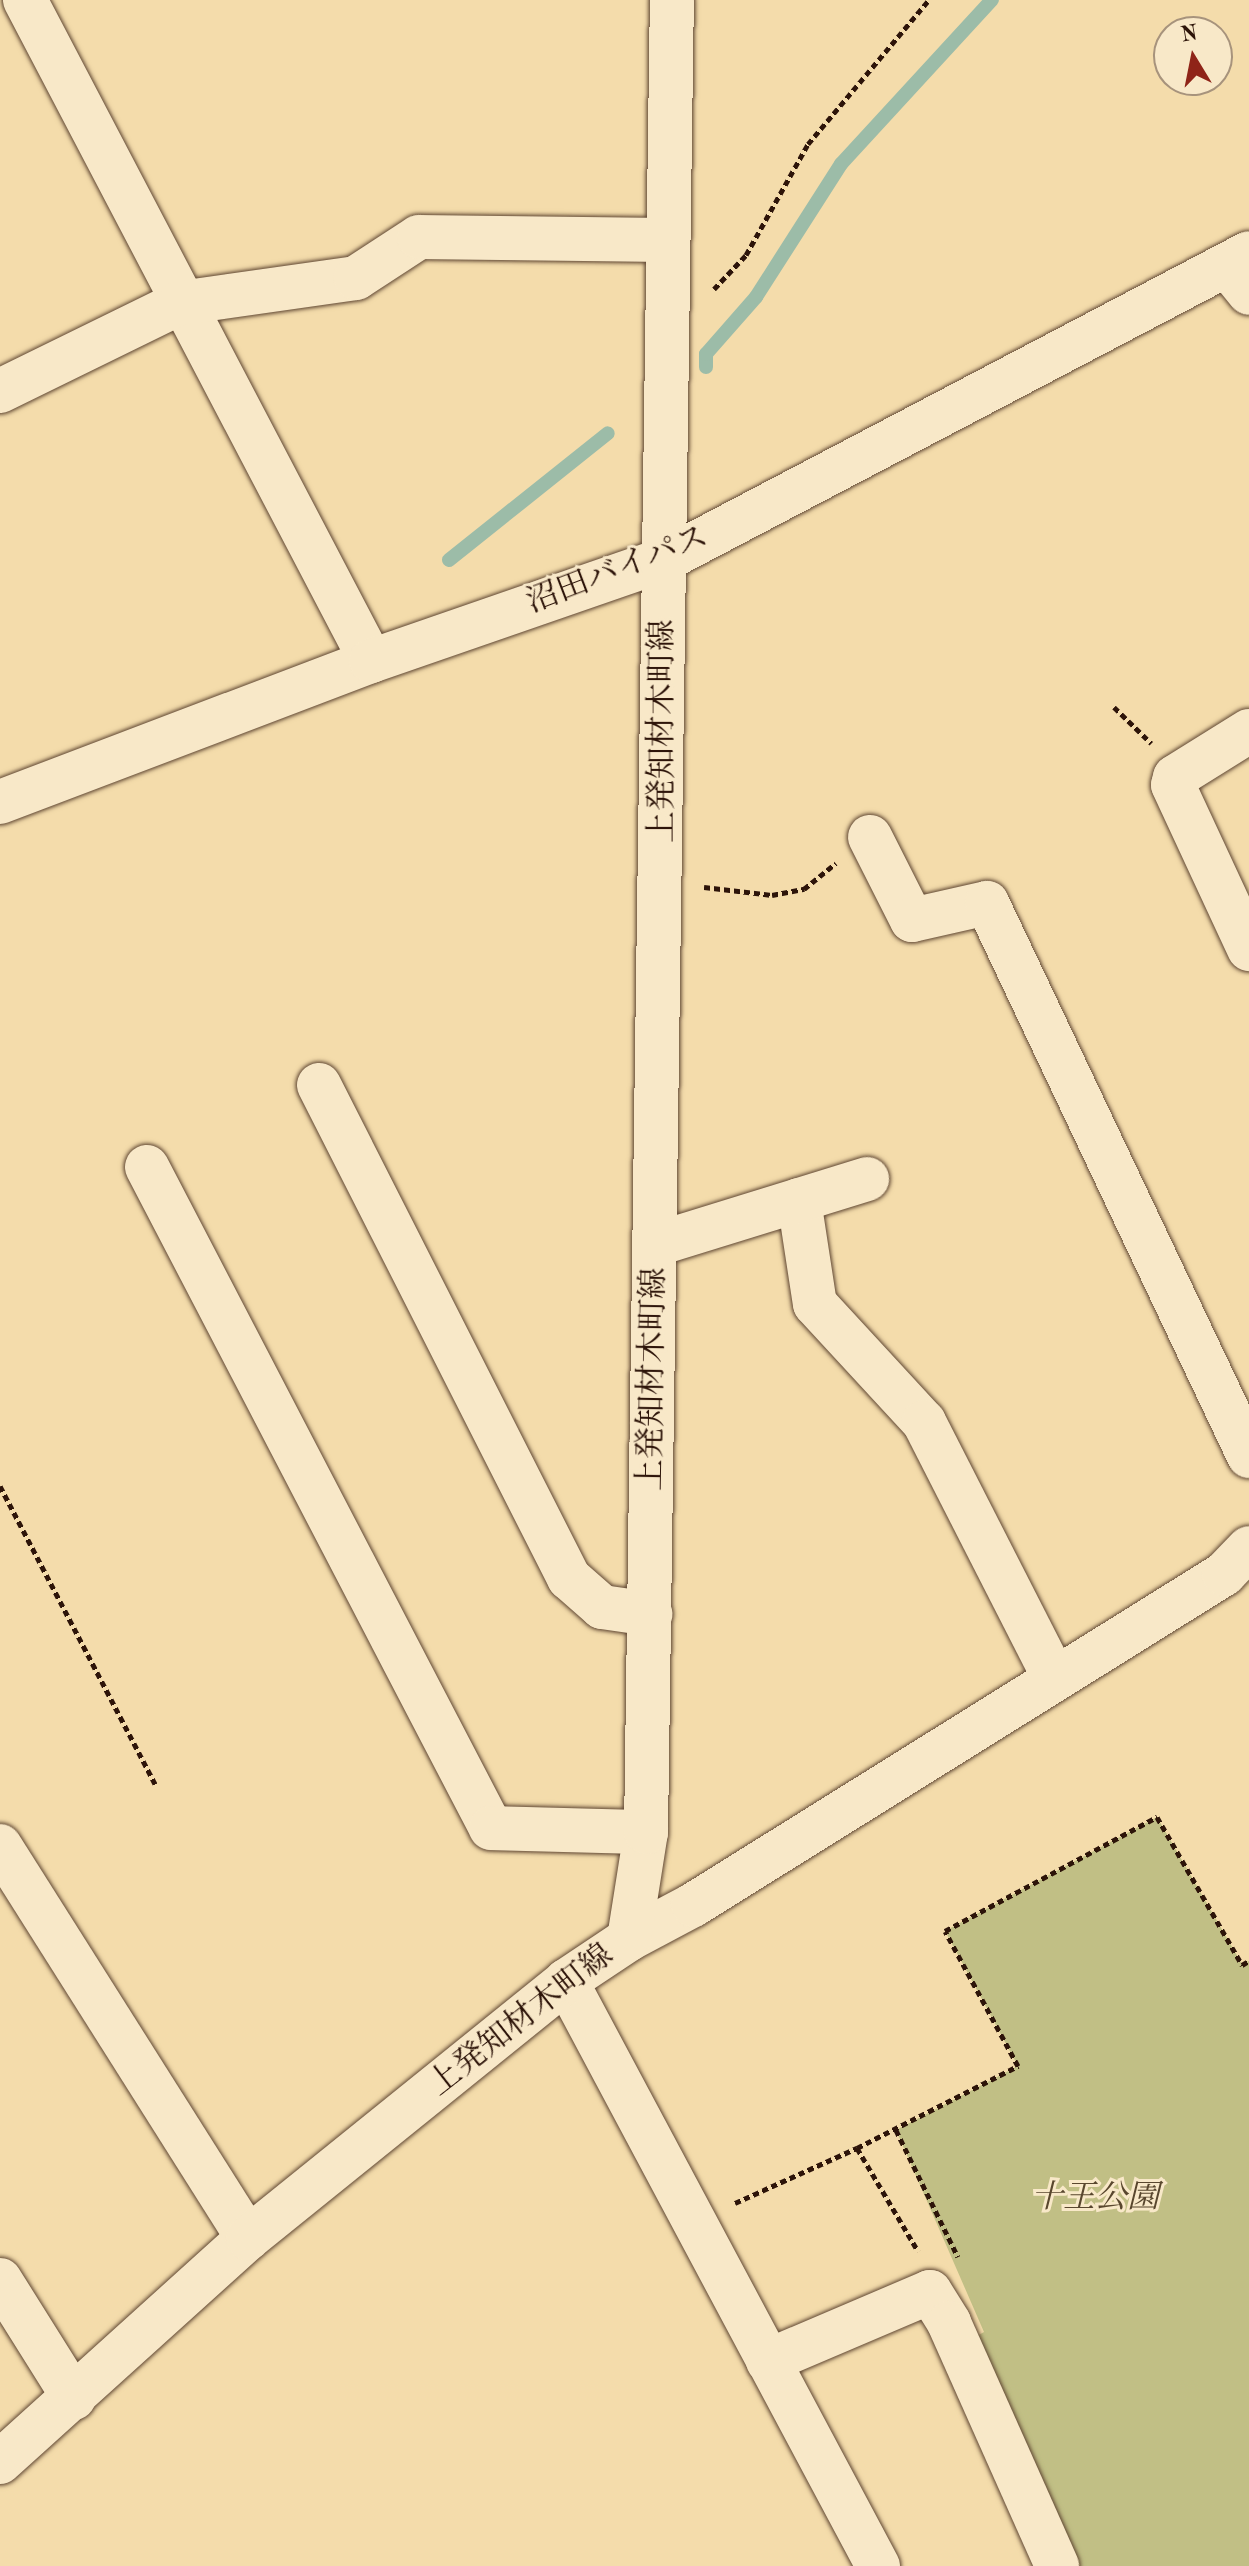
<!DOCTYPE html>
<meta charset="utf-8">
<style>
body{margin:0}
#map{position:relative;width:1249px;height:2566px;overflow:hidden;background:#f4dcab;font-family:"Old Standard TT","Noto Serif JP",serif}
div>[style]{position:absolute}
.green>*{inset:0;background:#c1bf85}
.stream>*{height:14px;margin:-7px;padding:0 7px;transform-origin:7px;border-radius:7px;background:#9cbca8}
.path>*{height:5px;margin-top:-2.5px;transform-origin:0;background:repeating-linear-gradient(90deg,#2d1409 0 6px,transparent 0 10px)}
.roads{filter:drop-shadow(0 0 2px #5f4632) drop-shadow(0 0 2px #5f4632)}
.minor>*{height:44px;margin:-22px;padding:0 22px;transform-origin:22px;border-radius:22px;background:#f8e8c8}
.tertiary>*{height:44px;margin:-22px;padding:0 22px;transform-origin:22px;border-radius:22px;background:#f8e8c8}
.secondary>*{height:44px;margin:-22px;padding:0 22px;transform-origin:22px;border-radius:22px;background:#f8e8c8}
span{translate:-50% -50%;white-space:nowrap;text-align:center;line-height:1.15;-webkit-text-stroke:6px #f8e8c8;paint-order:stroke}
.street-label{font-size:32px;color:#2d1409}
.park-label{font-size:32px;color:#59472e;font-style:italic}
.north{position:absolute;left:1153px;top:16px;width:80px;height:80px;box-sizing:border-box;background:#f8e8c8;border:2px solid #a7937c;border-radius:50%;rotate:350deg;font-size:22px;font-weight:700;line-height:32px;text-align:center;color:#2d1409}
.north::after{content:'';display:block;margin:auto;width:28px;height:36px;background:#8f2418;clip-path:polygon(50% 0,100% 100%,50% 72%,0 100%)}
</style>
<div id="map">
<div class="green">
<i style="clip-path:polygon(1157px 1817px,1242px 1964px,1249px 1961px,1249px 2566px,1058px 2566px,975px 2337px,984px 2332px,896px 2130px,1018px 2066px,945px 1931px)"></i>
</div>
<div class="stream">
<i style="left:706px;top:367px;width:13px;rotate:-90deg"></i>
<i style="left:706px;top:354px;width:76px;rotate:-48.7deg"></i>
<i style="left:756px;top:297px;width:158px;rotate:-57.4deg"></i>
<i style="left:841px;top:164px;width:223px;rotate:-47.4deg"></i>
<i style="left:449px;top:560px;width:203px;rotate:-38.6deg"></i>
</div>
<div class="path">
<i style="left:714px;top:289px;width:47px;rotate:-46.7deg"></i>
<i style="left:746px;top:255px;width:127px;rotate:-60.8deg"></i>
<i style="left:808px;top:144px;width:188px;rotate:-50deg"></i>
<i style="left:1114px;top:707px;width:52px;rotate:44.2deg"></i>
<i style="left:704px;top:887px;width:68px;rotate:6.7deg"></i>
<i style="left:772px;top:895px;width:33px;rotate:-11deg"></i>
<i style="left:804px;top:889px;width:41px;rotate:-39.1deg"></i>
<i style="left:0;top:1486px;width:336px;rotate:62.5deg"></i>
<i style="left:896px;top:2130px;width:141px;rotate:64deg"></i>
<i style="left:857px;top:2148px;width:181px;rotate:-27deg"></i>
<i style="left:1018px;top:2066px;width:153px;rotate:-118.4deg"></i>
<i style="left:945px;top:1931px;width:241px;rotate:-28.3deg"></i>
<i style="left:1157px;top:1817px;width:171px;rotate:60.1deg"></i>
<i style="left:1242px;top:1965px;width:8px;rotate:-30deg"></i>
<i style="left:735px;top:2203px;width:134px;rotate:-24.3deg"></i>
<i style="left:857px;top:2148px;width:120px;rotate:59.4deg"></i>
</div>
<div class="roads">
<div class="minor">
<i style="left:25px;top:0;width:746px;rotate:62.37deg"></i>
<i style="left:1229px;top:268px;width:32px;rotate:51deg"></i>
<i style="left:0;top:391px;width:200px;rotate:-26.1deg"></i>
<i style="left:180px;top:303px;width:178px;rotate:-8.1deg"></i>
<i style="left:356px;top:278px;width:75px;rotate:-33.1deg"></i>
<i style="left:419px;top:237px;width:246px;rotate:0.7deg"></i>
<i style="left:1249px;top:731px;width:87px;rotate:148.1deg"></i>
<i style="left:1175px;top:777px;width:8px;rotate:104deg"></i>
<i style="left:1173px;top:785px;width:181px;rotate:65.1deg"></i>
<i style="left:870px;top:837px;width:93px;rotate:63.2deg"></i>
<i style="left:912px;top:920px;width:77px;rotate:-12.8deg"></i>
<i style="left:987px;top:903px;width:612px;rotate:64.65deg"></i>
<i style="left:319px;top:1085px;width:553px;rotate:63.11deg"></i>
<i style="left:569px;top:1578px;width:44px;rotate:41.3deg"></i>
<i style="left:602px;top:1607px;width:49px;rotate:8.3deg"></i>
<i style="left:147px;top:1167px;width:745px;rotate:62.51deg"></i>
<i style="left:491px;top:1828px;width:155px;rotate:1.5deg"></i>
<i style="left:799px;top:1200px;width:105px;rotate:81.3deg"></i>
<i style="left:815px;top:1304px;width:161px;rotate:47.3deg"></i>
<i style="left:924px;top:1422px;width:288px;rotate:63deg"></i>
<i style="left:657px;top:1244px;width:220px;rotate:-17.2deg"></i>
<i style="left:0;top:1846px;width:464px;rotate:57.7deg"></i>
<i style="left:566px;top:1981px;width:663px;rotate:61.93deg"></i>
<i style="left:0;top:2280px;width:139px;rotate:57.9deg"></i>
<i style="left:768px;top:2361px;width:176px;rotate:-23.1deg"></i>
<i style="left:930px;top:2292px;width:36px;rotate:58deg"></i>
<i style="left:949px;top:2323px;width:266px;rotate:66deg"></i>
</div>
<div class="tertiary">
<i style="left:0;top:802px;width:397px;rotate:-20.8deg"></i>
<i style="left:371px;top:661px;width:312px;rotate:-19.1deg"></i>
<i style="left:666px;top:559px;width:658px;rotate:-27.69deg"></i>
<i style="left:629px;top:1939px;width:72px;rotate:-28deg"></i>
<i style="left:693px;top:1905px;width:626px;rotate:-31.94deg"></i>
<i style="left:1224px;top:1574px;width:36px;rotate:-46deg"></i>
</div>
<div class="secondary">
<i style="left:0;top:2462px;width:334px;rotate:-42.1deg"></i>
<i style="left:248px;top:2238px;width:409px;rotate:-38.9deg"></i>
<i style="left:566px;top:1981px;width:76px;rotate:-33.7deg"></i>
<i style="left:629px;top:1939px;width:108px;rotate:-81deg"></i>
<i style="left:646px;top:1832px;width:1832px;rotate:-89.19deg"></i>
</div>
</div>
<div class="street-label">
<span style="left:618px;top:571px;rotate:-21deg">沼田バイパス</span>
<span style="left:664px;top:731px;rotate:-90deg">上発知材木町線</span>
<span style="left:654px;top:1379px;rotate:-89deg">上発知材木町線</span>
<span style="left:522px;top:2021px;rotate:-38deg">上発知材木町線</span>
</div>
<div class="park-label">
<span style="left:1095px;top:2199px">十王公園</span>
</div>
<div class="north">N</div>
</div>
